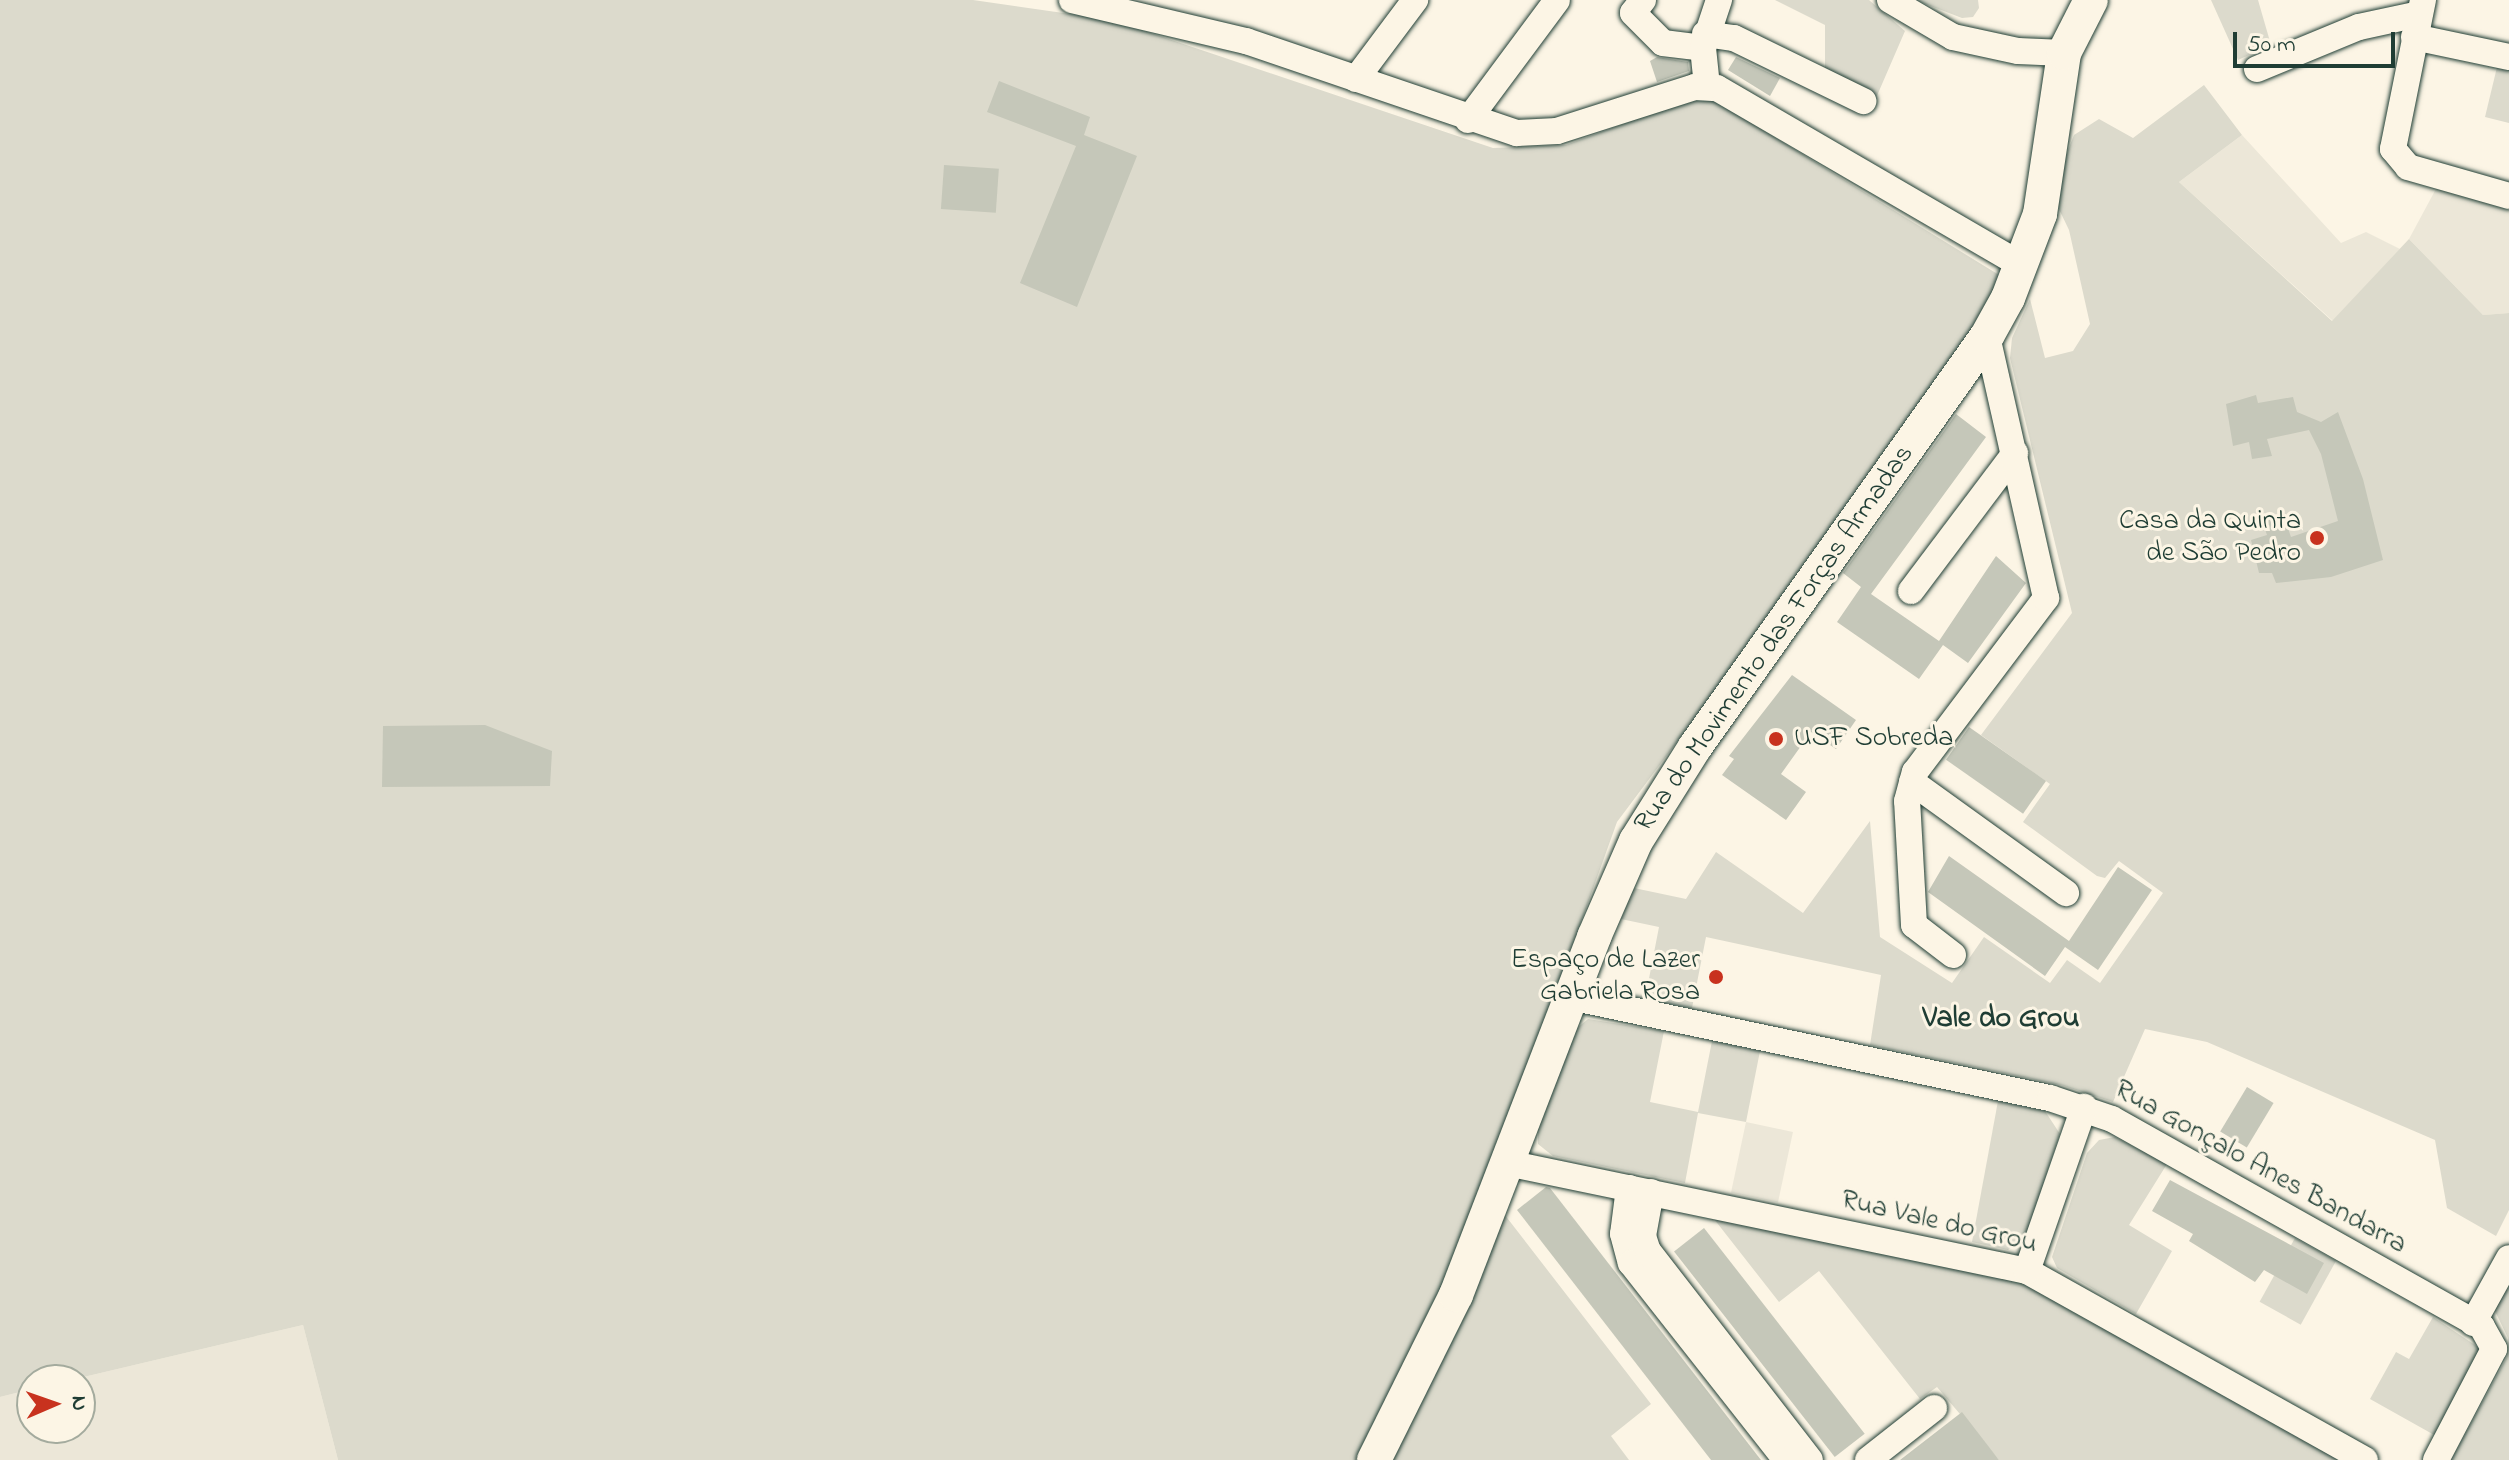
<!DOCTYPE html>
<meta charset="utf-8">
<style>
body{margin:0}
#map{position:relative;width:2509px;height:1460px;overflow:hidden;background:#fcf5e5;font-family:"Indie Flower",sans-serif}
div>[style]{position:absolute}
.built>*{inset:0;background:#ece7d8;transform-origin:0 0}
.green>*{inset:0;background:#dcdacc;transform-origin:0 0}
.building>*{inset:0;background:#c5c7b9;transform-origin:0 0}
.roads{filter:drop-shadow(0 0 2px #1f3d34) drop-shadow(0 0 2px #1f3d34)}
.minor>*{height:26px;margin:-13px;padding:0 13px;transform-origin:13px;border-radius:13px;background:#fcf5e5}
.major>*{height:34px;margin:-17px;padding:0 17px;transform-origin:17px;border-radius:17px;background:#fcf5e5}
.dots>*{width:22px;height:22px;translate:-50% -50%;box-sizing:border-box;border:4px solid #fcf5e5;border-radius:50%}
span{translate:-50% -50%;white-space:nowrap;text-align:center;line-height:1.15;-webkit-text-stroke:6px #fcf5e5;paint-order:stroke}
.poi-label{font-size:28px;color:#1f3d34}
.right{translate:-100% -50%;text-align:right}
.left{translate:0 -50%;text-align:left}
.street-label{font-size:28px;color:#1f3d34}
.neighbourhood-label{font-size:30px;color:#1f3d34;font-weight:700}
.north{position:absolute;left:16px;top:1364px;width:80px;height:80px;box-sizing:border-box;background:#fcf5e5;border:2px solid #a4ab9e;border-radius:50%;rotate:88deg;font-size:22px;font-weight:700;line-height:32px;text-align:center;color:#1f3d34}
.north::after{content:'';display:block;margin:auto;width:28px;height:36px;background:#c8321e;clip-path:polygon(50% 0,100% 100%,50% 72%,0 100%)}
.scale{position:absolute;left:2233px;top:32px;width:162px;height:36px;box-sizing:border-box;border:4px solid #1f3d34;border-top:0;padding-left:10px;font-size:24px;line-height:28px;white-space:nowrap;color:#1f3d34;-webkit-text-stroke:6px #fcf5e5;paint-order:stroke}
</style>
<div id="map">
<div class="built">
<i style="clip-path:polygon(2242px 135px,2341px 243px,2366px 232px,2400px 249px,2333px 321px,2179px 182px)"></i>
<i style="clip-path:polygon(2437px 187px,2509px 205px,2509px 313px,2483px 315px,2409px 239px)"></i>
<i style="left:1746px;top:1122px;width:48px;height:72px;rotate:12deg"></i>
<i style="clip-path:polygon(303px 1325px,338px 1460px,0 1460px,0 1397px,32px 1389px,32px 1428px,80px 1428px,80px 1380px,71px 1380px)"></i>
</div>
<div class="green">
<i style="clip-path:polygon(0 0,973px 0,1112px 20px,1493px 148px,1566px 145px,1685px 101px,1714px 100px,2004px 278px,1970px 350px,1617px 822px,1453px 1278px,1357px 1460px,338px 1460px,303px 1325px,71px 1380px,32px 1380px,32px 1389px,0 1397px)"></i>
<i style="clip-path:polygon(1775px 0,1869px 0,1905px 31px,1876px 98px,1825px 73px,1825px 25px)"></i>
<i style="clip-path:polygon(1915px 0,1978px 0,1979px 8px,1973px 17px,1962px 18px)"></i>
<i style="clip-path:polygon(2211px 0,2258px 0,2271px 45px,2238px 60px)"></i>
<i style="clip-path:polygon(2498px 63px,2509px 66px,2509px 123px,2485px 117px)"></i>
<i style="clip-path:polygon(2204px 85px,2242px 135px,2179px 182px,2332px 321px,2409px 239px,2483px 315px,2509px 313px,2509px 1210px,2496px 1236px,2447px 1208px,2435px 1140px,2207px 1042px,2145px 1029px,2113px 1102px,2061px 1085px,1870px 1045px,1881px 975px,1706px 937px,1692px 1008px,1645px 999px,1659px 927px,1621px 919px,1634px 888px,1686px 899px,1716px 852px,1803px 913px,1870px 821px,1880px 937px,1952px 983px,1984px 937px,2050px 983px,2067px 960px,2100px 983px,2163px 893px,2119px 861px,2105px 878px,2097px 876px,2023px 822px,2050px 784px,1981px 735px,2072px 613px,2010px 358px,2012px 338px,2030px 299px,2045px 358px,2073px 351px,2090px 324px,2069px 230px,2056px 203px,2061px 169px,2074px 135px,2099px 119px,2133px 138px)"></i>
<i style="clip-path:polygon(1588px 1019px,1664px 1031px,1650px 1102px,1698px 1112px,1712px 1041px,1760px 1051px,1746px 1122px,1698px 1113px,1685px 1183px,1553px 1156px,1538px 1144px,1538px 1127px,1576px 1029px)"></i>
<i style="clip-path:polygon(1998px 1101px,2045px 1111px,2060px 1134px,2026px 1236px,2008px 1250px,1972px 1242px)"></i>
<i style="clip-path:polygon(2115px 1137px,2167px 1164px,2129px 1225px,2172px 1251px,2136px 1314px,2057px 1268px,2052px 1257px,2087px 1153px,2099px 1140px)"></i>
<i style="clip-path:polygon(1501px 1210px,1651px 1404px,1611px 1436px,1629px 1460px,1387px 1460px)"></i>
<i style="clip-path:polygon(1714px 1219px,2025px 1283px,2339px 1460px,1999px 1460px,1937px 1387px,1920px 1399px,1819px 1271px,1779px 1302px)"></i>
<i style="left:2295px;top:1238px;width:47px;height:73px;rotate:29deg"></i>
<i style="clip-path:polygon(2509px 1274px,2509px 1460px,2451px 1460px,2507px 1357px,2508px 1338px,2494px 1309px)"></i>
<i style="clip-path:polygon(2433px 1317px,2481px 1349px,2436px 1436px,2370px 1399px,2396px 1352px,2409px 1359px)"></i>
</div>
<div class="building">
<i style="clip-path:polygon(1657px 57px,1688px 62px,1689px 71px,1657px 82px,1650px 61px)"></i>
<i style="clip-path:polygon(1736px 57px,1780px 78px,1770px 96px,1728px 70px)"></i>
<i style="clip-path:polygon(999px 81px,1090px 117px,1084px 135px,1137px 156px,1077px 307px,1020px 283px,1076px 146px,987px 112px)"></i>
<i style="left:944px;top:165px;width:55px;height:44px;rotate:4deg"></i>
<i style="clip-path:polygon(2256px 395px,2258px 403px,2293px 397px,2297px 412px,2321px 422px,2338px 412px,2363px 479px,2383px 560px,2331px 577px,2276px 583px,2272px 573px,2259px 573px,2251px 540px,2267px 535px,2262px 520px,2283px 514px,2291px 537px,2338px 521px,2321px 454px,2309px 430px,2267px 439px,2272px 456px,2252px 459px,2249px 442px,2233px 446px,2226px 404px)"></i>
<i style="clip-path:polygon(1956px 414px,1986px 437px,1871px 594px,1939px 641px,1996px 556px,2026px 583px,1968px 663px,1943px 645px,1919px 679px,1837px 622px,1861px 587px,1843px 573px)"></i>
<i style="clip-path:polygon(1792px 675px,1856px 720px,1836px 749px,1811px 732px,1781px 774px,1806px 792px,1786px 820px,1722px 775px,1734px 759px,1729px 756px)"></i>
<i style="clip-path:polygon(485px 725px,552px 751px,550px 786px,382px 787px,383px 726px)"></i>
<i style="left:1969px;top:727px;width:94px;height:40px;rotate:35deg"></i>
<i style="clip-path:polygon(1949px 856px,2069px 941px,2118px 867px,2152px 890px,2098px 970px,2065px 947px,2045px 976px,1928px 892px)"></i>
<i style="left:2247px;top:1087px;width:31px;height:52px;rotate:31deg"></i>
<i style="clip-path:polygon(2170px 1180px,2324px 1263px,2307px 1294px,2264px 1270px,2255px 1282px,2189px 1241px,2193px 1234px,2152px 1211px)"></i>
<i style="clip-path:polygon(1546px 1187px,1550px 1188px,1761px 1460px,1711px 1460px,1517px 1210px)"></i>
<i style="left:1704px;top:1228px;width:261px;height:38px;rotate:52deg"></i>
<i style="clip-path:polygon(1962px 1412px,1999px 1460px,1900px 1460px)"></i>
</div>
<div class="roads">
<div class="minor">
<i style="left:1072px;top:0;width:179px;rotate:13.3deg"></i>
<i style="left:1246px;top:41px;width:286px;rotate:18.8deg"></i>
<i style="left:1517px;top:133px;width:40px;rotate:-2.9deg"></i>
<i style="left:1557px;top:131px;width:145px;rotate:-17.7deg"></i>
<i style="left:1695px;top:87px;width:22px;rotate:3deg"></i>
<i style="left:1717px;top:88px;width:354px;rotate:30.2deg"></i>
<i style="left:1643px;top:0;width:16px;rotate:128deg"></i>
<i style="left:1633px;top:13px;width:42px;rotate:45deg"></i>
<i style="left:1663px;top:43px;width:40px;rotate:7.1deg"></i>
<i style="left:1703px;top:48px;width:38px;rotate:84deg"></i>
<i style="left:1890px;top:0;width:73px;rotate:30.4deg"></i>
<i style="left:1953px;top:37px;width:66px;rotate:12.2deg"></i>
<i style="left:2018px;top:51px;width:46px;rotate:2.5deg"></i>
<i style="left:2423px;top:0;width:152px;rotate:101.4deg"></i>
<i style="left:2393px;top:149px;width:23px;rotate:50deg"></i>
<i style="left:2408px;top:167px;width:105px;rotate:16deg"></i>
<i style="left:1705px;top:34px;width:29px;rotate:8deg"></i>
<i style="left:1734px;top:38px;width:144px;rotate:26deg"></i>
<i style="left:2414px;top:37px;width:97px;rotate:11.9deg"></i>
<i style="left:1703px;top:48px;width:51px;rotate:-71.6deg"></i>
<i style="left:2257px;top:69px;width:110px;rotate:-22.4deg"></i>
<i style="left:2359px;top:27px;width:61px;rotate:-12.2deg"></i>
<i style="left:1356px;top:79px;width:99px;rotate:-53.2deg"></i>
<i style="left:1468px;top:120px;width:149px;rotate:-53.4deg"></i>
<i style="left:1911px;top:591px;width:173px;rotate:-53deg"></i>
<i style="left:1912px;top:782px;width:190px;rotate:35.8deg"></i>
<i style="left:1953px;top:955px;width:49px;rotate:-142.4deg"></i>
<i style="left:1914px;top:925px;width:124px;rotate:-93.2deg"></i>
<i style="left:1907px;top:801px;width:30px;rotate:-75deg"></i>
<i style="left:1915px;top:772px;width:218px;rotate:-53deg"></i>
<i style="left:2046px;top:598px;width:269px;rotate:-102.7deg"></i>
<i style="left:1570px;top:997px;width:491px;rotate:11.9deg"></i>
<i style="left:2050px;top:1098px;width:65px;rotate:18.7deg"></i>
<i style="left:2112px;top:1119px;width:424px;rotate:29.3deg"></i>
<i style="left:2482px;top:1327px;width:25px;rotate:61deg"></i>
<i style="left:2494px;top:1349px;width:125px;rotate:117.6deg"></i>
<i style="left:1507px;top:1163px;width:531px;rotate:11.73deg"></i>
<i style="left:2027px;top:1271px;width:387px;rotate:29.2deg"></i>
<i style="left:1629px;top:1188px;width:46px;rotate:97.4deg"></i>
<i style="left:1623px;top:1234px;width:30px;rotate:75deg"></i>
<i style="left:1631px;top:1263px;width:251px;rotate:51.8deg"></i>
<i style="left:1651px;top:1192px;width:45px;rotate:100.3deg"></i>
<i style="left:1643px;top:1236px;width:16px;rotate:72deg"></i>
<i style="left:1648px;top:1251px;width:264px;rotate:52.2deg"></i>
<i style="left:2027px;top:1271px;width:174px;rotate:-70.8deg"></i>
<i style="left:2473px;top:1323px;width:74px;rotate:-61deg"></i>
<i style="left:1868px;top:1460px;width:84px;rotate:-38.2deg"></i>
</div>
<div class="major">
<i style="left:1374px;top:1460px;width:184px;rotate:-63.6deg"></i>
<i style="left:1456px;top:1295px;width:384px;rotate:-68.9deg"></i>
<i style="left:1594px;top:937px;width:105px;rotate:-66.4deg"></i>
<i style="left:1636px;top:841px;width:111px;rotate:-57.9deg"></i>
<i style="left:1695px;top:747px;width:504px;rotate:-54.61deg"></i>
<i style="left:1987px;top:336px;width:43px;rotate:-61.1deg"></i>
<i style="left:2008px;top:298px;width:90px;rotate:-69.1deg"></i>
<i style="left:2040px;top:214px;width:163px;rotate:-81.5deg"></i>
<i style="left:2064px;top:53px;width:59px;rotate:-63deg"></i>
</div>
</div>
<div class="dots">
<i style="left:2317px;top:538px;background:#c8321e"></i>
<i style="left:1776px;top:739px;background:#c8321e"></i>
<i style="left:1716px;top:977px;background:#c8321e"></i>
</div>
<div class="poi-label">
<span class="right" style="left:2301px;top:538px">Casa da Quinta<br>de São Pedro</span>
<span class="left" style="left:1794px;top:739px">USF Sobreda</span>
<span class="right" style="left:1700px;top:977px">Espaço de Lazer<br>Gabriela Rosa</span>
</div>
<div class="street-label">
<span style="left:1775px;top:639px;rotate:-55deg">Rua do Movimento das Forças Armadas</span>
<span style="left:2260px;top:1168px;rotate:29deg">Rua Gonçalo Anes Bandarra</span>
<span style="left:1939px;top:1223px;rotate:13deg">Rua Vale do Grou</span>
</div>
<div class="neighbourhood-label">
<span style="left:2001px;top:1019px">Vale do Grou</span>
</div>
<div class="north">N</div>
<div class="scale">50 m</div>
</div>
